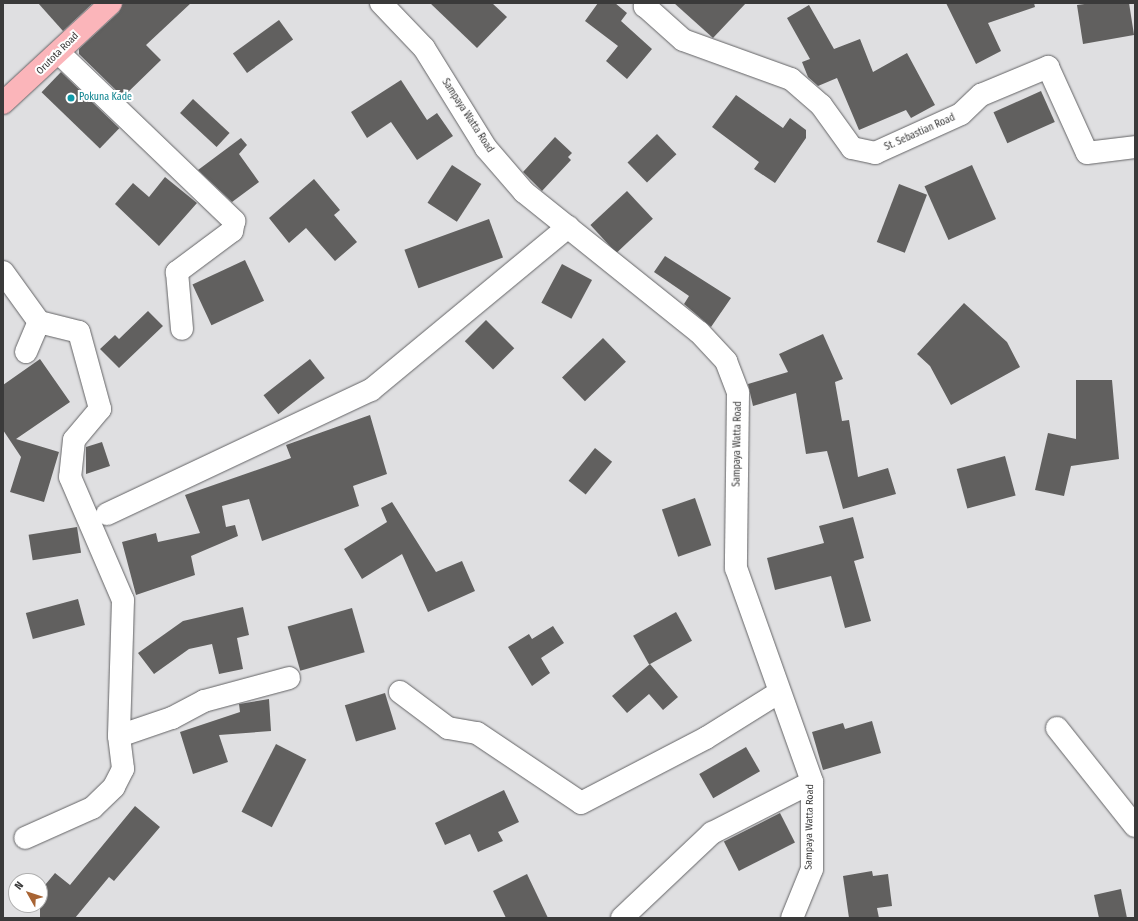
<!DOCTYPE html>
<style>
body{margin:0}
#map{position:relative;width:1138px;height:921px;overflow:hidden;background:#dfdfe1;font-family:"Fira Sans Condensed",sans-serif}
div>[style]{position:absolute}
.building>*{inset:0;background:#61605f;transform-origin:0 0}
.roads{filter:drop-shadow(0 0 1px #636365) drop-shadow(0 0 1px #636365)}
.street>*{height:22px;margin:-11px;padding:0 11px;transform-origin:11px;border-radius:11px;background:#fff}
.primary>*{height:22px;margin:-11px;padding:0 11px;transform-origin:11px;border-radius:11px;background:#fbb5ba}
.dots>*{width:11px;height:11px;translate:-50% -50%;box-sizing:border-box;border:2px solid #fff;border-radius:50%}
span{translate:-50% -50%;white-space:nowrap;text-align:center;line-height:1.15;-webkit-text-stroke:4px #fff;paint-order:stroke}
.street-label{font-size:10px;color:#3a3a3a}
.culture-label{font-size:10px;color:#0d838f}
.left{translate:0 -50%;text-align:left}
.frame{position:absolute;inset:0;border:4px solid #3a3a3a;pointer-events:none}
.north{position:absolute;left:8px;top:873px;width:40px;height:40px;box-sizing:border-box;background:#fff;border:1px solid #b0b0b0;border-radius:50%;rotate:309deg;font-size:11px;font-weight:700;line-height:16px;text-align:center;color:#3a3a3a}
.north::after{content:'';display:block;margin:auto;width:14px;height:18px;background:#a86434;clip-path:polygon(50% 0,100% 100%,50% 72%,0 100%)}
</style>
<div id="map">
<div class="building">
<i style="clip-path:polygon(38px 3px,93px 3px,63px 31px)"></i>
<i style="clip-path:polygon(123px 3px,191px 3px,146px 45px,161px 60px,123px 97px,79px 54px,79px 49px,119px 12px)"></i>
<i style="clip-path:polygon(430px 3px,492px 3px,507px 17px,477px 48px)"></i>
<i style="clip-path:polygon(598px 3px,615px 3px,627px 13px,621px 21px,652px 49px,627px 79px,606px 61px,618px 46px,585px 21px)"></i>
<i style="clip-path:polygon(674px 3px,746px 3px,713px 38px)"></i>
<i style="clip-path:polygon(946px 3px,1034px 3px,1035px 7px,988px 23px,1001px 51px,976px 64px)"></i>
<i style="clip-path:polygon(1092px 3px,1129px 3px,1134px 35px,1083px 44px,1077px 5px)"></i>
<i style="clip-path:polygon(809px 5px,834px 49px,860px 39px,873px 72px,907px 53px,935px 105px,911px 118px,906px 110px,859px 130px,837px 78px,818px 86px,808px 77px,802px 62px,810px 59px,787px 18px)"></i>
<i style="left:279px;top:20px;width:24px;height:57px;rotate:54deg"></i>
<i style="left:61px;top:72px;width:81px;height:28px;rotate:44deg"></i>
<i style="clip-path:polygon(401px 80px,427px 120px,437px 113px,453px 136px,417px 160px,391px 122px,367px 138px,351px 112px)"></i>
<i style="left:1041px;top:91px;width:34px;height:52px;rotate:66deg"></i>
<i style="clip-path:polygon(736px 95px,783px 128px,790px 118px,806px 130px,806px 138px,775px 183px,754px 169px,759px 162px,712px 127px)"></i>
<i style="left:193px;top:99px;width:50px;height:19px;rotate:43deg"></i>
<i style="left:657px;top:134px;width:28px;height:41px;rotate:46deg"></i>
<i style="clip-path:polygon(555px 137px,572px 153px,568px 157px,571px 160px,542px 191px,523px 172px)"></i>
<i style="clip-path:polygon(241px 138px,247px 145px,239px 154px,259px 182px,232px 202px,198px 170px)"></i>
<i style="left:452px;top:165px;width:35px;height:45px;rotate:33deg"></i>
<i style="left:972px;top:165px;width:59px;height:52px;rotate:66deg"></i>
<i style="clip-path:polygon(165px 177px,197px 203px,159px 246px,115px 204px,133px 183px,149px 197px)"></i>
<i style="clip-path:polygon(314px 179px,340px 210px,334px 215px,357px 242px,335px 261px,306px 228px,289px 243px,269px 218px)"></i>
<i style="left:899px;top:184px;width:30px;height:62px;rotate:21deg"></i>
<i style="left:627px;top:191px;width:38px;height:50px;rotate:47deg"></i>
<i style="left:489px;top:219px;width:41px;height:90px;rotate:70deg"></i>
<i style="clip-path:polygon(665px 256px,731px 298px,711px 327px,684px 304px,689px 296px,654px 272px)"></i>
<i style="left:245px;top:260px;width:45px;height:58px;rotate:65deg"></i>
<i style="left:562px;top:264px;width:34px;height:44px;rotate:28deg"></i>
<i style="clip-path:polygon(964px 303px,1007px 342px,1020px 367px,951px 405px,930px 366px,917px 354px)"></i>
<i style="clip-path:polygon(148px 311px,163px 326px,119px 368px,100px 349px,115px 335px,119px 339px)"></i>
<i style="left:486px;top:320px;width:40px;height:30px;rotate:45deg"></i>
<i style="clip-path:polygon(823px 334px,843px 379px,835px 382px,842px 421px,849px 420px,858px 477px,888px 468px,896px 494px,843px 509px,827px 451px,806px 454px,796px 393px,753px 406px,748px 384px,788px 372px,779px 354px)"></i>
<i style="left:603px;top:338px;width:33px;height:57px;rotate:46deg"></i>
<i style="clip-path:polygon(40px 359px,70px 402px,16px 439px,59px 452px,44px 502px,10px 492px,21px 457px,3px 430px,3px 385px)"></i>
<i style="left:310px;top:359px;width:24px;height:59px;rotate:52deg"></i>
<i style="clip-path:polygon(1076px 380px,1112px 380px,1119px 459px,1071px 466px,1064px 496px,1035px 490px,1048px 433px,1076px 439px)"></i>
<i style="clip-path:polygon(370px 415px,387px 474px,353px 486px,359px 506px,262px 541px,249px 499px,222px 506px,226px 527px,235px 525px,238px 536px,191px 556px,195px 575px,136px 595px,122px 542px,156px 533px,158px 542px,200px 533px,185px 495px,291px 458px,286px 445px)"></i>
<i style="clip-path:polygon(102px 442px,110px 466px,86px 474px,86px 447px)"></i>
<i style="left:595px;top:448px;width:22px;height:42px;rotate:39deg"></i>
<i style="left:1005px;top:456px;width:41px;height:50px;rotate:75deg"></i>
<i style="left:695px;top:498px;width:50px;height:35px;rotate:71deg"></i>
<i style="clip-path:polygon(392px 502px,436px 572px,462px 561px,475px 591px,428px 612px,402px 554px,362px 579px,344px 549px,387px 522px,381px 508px)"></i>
<i style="clip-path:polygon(853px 517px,864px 558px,854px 561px,871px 621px,845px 628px,831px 576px,775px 590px,767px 558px,824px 543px,819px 526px)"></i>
<i style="left:77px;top:527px;width:26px;height:49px;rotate:81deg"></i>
<i style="left:78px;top:599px;width:27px;height:54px;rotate:75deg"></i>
<i style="clip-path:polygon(243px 607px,249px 635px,237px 638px,243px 669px,219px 674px,212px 644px,189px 649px,154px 674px,138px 653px,183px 621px)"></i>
<i style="left:352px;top:608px;width:46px;height:67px;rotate:74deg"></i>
<i style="left:676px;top:612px;width:33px;height:49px;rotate:61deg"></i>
<i style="clip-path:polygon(553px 626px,564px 643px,541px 658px,550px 673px,532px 686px,508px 647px,529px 634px,532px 639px)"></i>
<i style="clip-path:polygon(650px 664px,678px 697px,663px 710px,649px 694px,627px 713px,612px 696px)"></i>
<i style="left:385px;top:693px;width:38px;height:42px;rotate:73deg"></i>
<i style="clip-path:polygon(269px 699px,271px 731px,219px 735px,228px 762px,193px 774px,180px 732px,240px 712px,239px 704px)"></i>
<i style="clip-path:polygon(872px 721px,881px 753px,823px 770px,812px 732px,843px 723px,845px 729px)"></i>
<i style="left:276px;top:744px;width:34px;height:76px;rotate:27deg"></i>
<i style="left:746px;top:747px;width:28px;height:54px;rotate:60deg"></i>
<i style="clip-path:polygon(504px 790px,519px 822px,498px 832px,503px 841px,478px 852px,470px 834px,445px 845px,435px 823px)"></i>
<i style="clip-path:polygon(135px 806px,160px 827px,114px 881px,109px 877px,75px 918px,40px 918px,40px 891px,55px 873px,70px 885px)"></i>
<i style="left:780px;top:813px;width:33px;height:63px;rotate:63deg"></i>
<i style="clip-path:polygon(872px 871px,873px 876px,888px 874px,892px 906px,877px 908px,879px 918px,849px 918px,843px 876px)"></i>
<i style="clip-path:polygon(527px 874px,548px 918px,506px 918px,493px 891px)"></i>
<i style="clip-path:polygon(1121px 889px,1127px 918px,1099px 918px,1094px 895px)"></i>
</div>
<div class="roads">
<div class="street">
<i style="left:381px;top:3px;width:62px;rotate:46.3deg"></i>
<i style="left:424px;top:48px;width:118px;rotate:58.2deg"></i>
<i style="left:486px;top:148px;width:58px;rotate:49.2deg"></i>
<i style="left:524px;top:192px;width:224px;rotate:38.7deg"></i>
<i style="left:699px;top:332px;width:40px;rotate:47deg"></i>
<i style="left:726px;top:361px;width:34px;rotate:69deg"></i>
<i style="left:738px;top:393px;width:175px;rotate:90.7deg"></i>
<i style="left:736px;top:568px;width:227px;rotate:70.4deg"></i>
<i style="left:812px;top:782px;width:87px;rotate:90deg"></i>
<i style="left:812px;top:869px;width:53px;rotate:112.2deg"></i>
<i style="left:647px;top:3px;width:4px;rotate:124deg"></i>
<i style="left:645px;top:6px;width:51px;rotate:41.8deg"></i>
<i style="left:683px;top:40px;width:115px;rotate:19.9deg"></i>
<i style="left:791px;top:79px;width:40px;rotate:41deg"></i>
<i style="left:821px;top:105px;width:53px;rotate:54.2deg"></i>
<i style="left:852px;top:148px;width:24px;rotate:12deg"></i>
<i style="left:875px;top:153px;width:94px;rotate:-24.4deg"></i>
<i style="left:961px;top:114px;width:28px;rotate:-44deg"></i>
<i style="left:981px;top:95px;width:73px;rotate:-22.7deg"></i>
<i style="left:1048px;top:67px;width:94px;rotate:65.6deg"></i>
<i style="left:1087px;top:153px;width:48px;rotate:-7.1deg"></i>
<i style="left:59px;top:53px;width:243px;rotate:43.8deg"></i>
<i style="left:234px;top:221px;width:10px;rotate:101deg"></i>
<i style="left:232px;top:231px;width:69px;rotate:143.3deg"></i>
<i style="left:177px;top:272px;width:57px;rotate:85deg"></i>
<i style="left:3px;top:272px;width:62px;rotate:54.2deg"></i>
<i style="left:39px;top:322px;width:41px;rotate:14deg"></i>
<i style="left:79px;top:332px;width:80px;rotate:74.7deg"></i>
<i style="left:100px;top:409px;width:40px;rotate:130deg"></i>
<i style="left:74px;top:440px;width:37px;rotate:96deg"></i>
<i style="left:70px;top:477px;width:134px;rotate:66.7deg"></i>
<i style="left:123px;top:600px;width:136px;rotate:91.7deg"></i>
<i style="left:119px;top:736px;width:33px;rotate:83deg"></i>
<i style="left:123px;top:769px;width:20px;rotate:117deg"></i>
<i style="left:114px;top:787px;width:30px;rotate:136deg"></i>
<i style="left:92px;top:808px;width:73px;rotate:155.9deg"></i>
<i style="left:26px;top:352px;width:33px;rotate:-67deg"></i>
<i style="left:107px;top:514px;width:292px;rotate:-25.2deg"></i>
<i style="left:371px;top:390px;width:256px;rotate:-39.6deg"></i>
<i style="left:400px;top:692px;width:60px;rotate:36.9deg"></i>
<i style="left:448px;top:728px;width:29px;rotate:10deg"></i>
<i style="left:477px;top:733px;width:125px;rotate:33.9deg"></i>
<i style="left:581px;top:803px;width:141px;rotate:-27.5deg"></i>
<i style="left:706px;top:738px;width:85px;rotate:-32deg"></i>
<i style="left:1057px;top:728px;width:125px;rotate:51.5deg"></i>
<i style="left:119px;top:736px;width:56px;rotate:-18.8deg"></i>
<i style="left:172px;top:718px;width:36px;rotate:-28deg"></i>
<i style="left:204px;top:701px;width:88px;rotate:-15.1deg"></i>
<i style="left:622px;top:918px;width:124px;rotate:-43.4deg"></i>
<i style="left:712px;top:833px;width:112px;rotate:-27deg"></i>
</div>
<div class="primary">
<i style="left:3px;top:103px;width:147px;rotate:-42.8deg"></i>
</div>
</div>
<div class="dots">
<i style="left:71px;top:98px;background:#0f9aa8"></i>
</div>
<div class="street-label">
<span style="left:58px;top:54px;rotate:-45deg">Orutota Road</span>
<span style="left:467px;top:116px;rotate:57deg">Sampaya Watta Road</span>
<span style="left:920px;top:133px;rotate:-24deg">St. Sebastian Road</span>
<span style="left:738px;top:444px;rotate:-89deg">Sampaya Watta Road</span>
<span style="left:810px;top:827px;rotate:-89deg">Sampaya Watta Road</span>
</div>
<div class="culture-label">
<span class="left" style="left:79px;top:98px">Pokuna Kade</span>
</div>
<div class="frame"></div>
<div class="north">N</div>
</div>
